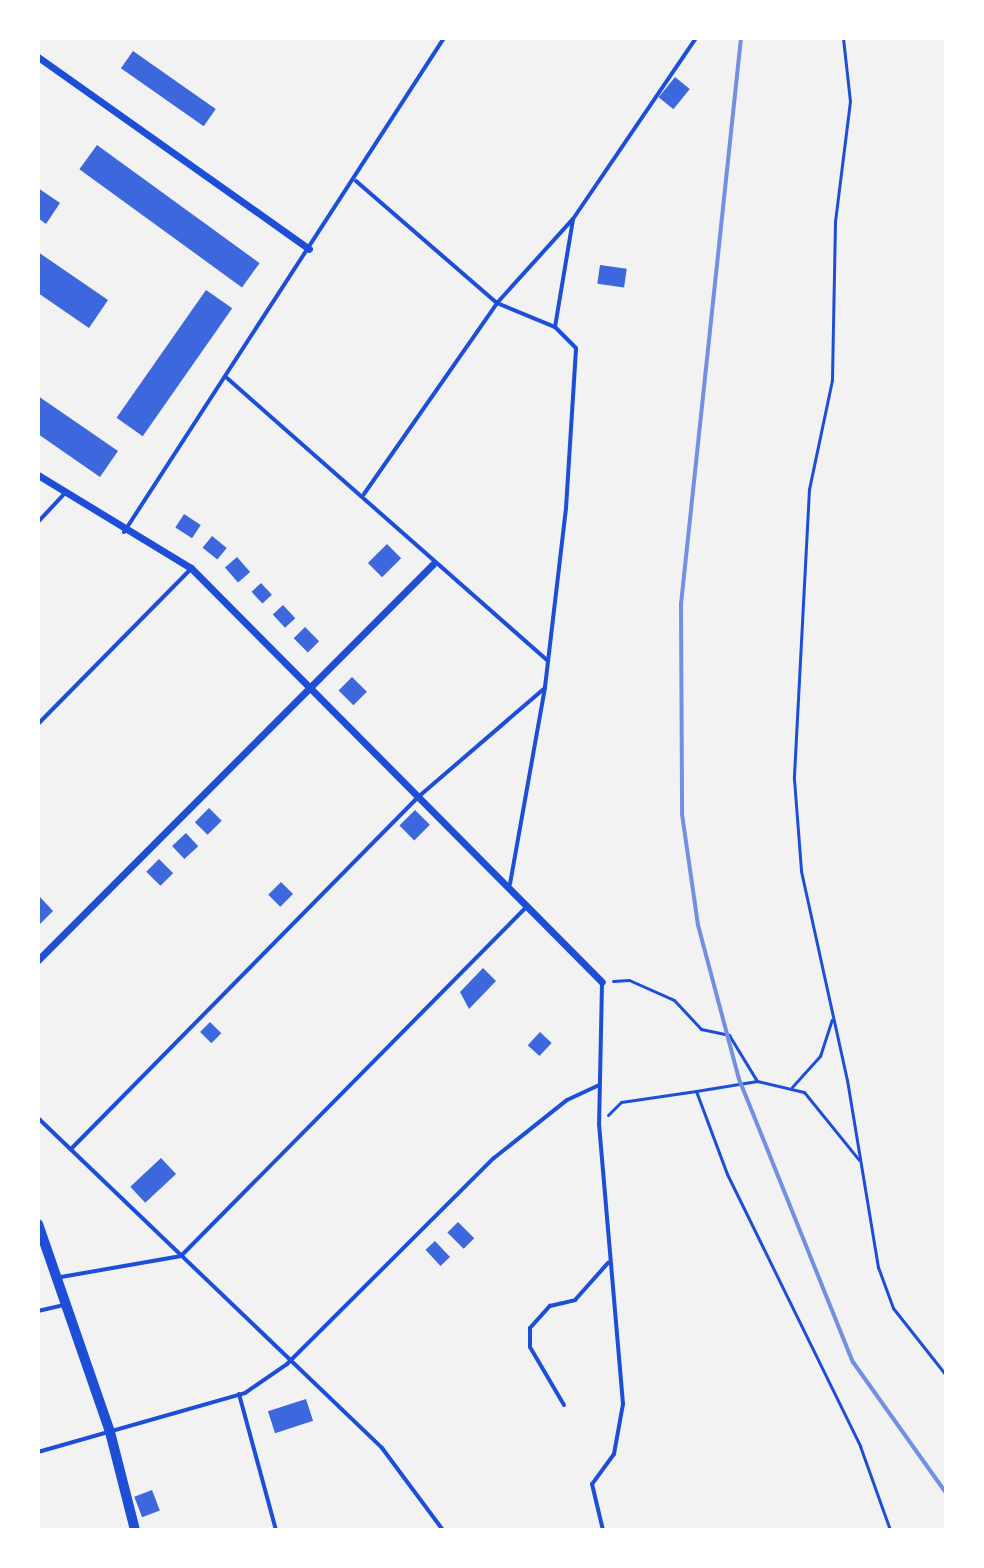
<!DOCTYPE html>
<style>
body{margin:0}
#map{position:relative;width:984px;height:1568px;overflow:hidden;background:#f2f2f2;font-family:Overpass,sans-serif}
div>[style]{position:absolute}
.building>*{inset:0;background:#3d67dc;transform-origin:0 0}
.path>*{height:3px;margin:-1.5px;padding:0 1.5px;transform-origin:1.5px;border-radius:1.5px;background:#1d4ed8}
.service>*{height:4px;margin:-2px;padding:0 2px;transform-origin:2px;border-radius:2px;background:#1d4ed8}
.minor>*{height:7px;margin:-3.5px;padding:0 3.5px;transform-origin:3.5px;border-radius:3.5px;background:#1d4ed8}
.secondary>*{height:10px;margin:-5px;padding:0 5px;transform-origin:5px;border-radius:5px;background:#1d4ed8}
.rail>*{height:4px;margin:-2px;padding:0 2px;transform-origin:2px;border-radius:2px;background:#7290e2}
span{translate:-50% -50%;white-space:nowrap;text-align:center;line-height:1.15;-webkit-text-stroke:8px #fff;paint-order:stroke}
.frame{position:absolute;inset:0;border:40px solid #fff;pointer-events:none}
</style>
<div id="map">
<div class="building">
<i style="left:133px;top:51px;width:101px;height:21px;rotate:35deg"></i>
<i style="left:675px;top:77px;width:19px;height:26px;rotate:39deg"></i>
<i style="left:97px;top:145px;width:201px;height:30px;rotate:36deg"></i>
<i style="clip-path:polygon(38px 188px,60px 203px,46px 224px,38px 218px)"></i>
<i style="clip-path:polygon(38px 252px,108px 300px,89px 328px,38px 293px)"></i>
<i style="left:600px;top:265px;width:27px;height:19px;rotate:8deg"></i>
<i style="left:206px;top:290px;width:32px;height:156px;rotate:35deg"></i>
<i style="clip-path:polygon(38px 396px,118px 451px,100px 477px,38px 434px)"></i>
<i style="left:184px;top:514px;width:20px;height:16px;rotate:33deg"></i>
<i style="left:212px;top:536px;width:19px;height:15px;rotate:39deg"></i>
<i style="left:387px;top:544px;width:20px;height:27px;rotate:45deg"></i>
<i style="left:237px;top:557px;width:20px;height:16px;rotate:49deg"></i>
<i style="left:261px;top:583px;width:16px;height:13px;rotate:47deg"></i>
<i style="left:283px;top:605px;width:18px;height:14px;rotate:47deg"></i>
<i style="left:305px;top:627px;width:20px;height:16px;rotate:45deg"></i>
<i style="left:352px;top:677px;width:21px;height:19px;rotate:45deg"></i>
<i style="left:209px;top:808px;width:18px;height:20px;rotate:45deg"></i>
<i style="left:415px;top:810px;width:21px;height:22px;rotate:45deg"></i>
<i style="left:186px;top:833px;width:18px;height:19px;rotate:47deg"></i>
<i style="left:159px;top:859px;width:20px;height:18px;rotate:45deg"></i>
<i style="left:281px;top:882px;width:17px;height:18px;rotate:45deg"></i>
<i style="clip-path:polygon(40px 897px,53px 911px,38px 926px,38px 899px)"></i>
<i style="clip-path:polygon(483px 968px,496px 981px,469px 1009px,460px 992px)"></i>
<i style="left:210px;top:1022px;width:16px;height:14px;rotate:45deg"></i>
<i style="left:540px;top:1032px;width:16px;height:18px;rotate:43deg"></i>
<i style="left:161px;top:1158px;width:22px;height:42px;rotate:47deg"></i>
<i style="left:458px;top:1222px;width:23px;height:15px;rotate:45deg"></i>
<i style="left:435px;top:1241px;width:22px;height:13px;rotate:47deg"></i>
<i style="left:306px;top:1399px;width:23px;height:40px;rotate:72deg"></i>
<i style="left:152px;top:1490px;width:22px;height:19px;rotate:69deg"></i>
</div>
<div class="path">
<i style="left:843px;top:38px;width:63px;rotate:83.7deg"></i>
<i style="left:850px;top:101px;width:122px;rotate:97.1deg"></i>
<i style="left:835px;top:222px;width:158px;rotate:91.1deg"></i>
<i style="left:832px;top:380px;width:111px;rotate:101.9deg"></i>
<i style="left:809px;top:489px;width:290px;rotate:93deg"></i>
<i style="left:794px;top:779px;width:92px;rotate:85.6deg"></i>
<i style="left:801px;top:871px;width:214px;rotate:77.6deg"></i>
<i style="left:847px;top:1080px;width:190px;rotate:80.6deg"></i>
<i style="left:878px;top:1267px;width:44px;rotate:69.9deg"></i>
<i style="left:893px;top:1308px;width:85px;rotate:51.7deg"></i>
<i style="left:613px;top:981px;width:16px;rotate:-4deg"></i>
<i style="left:629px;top:980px;width:49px;rotate:24deg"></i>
<i style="left:674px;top:1000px;width:40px;rotate:47deg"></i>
<i style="left:701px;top:1029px;width:29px;rotate:12deg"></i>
<i style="left:729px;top:1035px;width:54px;rotate:58.7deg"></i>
<i style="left:757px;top:1081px;width:48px;rotate:13.2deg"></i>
<i style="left:804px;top:1092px;width:87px;rotate:51deg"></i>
<i style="left:792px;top:1087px;width:42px;rotate:-47.9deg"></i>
<i style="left:820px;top:1056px;width:38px;rotate:-72deg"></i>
<i style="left:696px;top:1091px;width:62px;rotate:-9.3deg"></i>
<i style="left:608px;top:1115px;width:18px;rotate:-45deg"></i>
<i style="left:621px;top:1102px;width:76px;rotate:-8.3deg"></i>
<i style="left:696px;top:1091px;width:89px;rotate:69.5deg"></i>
<i style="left:727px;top:1174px;width:303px;rotate:63.9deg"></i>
<i style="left:860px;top:1446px;width:89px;rotate:70.3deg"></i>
</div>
<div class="service">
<i style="left:356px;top:181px;width:186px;rotate:40.9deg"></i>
<i style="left:497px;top:303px;width:63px;rotate:22.5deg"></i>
<i style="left:227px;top:378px;width:428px;rotate:41.4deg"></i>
<i style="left:364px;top:494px;width:233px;rotate:-55.1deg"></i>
<i style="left:497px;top:303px;width:113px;rotate:-47.9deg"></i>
<i style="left:573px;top:219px;width:219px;rotate:-55.8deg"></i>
<i style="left:38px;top:522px;width:40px;rotate:-47deg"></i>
<i style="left:124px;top:532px;width:589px;rotate:-57.07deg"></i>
<i style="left:38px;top:724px;width:218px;rotate:-45.4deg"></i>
<i style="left:510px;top:884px;width:200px;rotate:-79.9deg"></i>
<i style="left:545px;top:687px;width:180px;rotate:-83.3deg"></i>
<i style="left:566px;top:508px;width:160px;rotate:-86.4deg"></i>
<i style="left:576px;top:348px;width:30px;rotate:-135deg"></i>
<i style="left:555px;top:327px;width:109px;rotate:-80.5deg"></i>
<i style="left:602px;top:984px;width:140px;rotate:91.2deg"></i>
<i style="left:599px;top:1124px;width:281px;rotate:85.1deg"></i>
<i style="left:623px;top:1404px;width:51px;rotate:100.2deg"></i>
<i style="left:614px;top:1454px;width:37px;rotate:126deg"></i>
<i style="left:592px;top:1484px;width:47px;rotate:76.6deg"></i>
<i style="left:38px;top:1118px;width:477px;rotate:43.8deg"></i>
<i style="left:382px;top:1448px;width:102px;rotate:53.4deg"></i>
<i style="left:71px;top:1149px;width:493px;rotate:-45.4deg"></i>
<i style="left:417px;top:798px;width:169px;rotate:-40.7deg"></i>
<i style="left:61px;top:1277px;width:122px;rotate:-9.9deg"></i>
<i style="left:181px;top:1256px;width:491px;rotate:-45.3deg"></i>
<i style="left:38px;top:1311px;width:26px;rotate:-13deg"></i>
<i style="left:239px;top:1394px;width:141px;rotate:74.8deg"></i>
<i style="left:564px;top:1405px;width:67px;rotate:-120.4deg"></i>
<i style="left:530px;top:1347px;width:19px;rotate:-90deg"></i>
<i style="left:530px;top:1328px;width:30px;rotate:-48deg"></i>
<i style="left:550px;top:1306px;width:26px;rotate:-13deg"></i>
<i style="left:575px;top:1300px;width:50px;rotate:-48.3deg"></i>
<i style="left:38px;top:1452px;width:215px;rotate:-15.9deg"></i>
<i style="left:245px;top:1393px;width:51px;rotate:-34.6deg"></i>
<i style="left:287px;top:1364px;width:292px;rotate:-44.9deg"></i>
<i style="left:494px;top:1158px;width:93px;rotate:-38.5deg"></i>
<i style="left:567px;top:1100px;width:35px;rotate:-25deg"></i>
</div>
<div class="minor">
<i style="left:38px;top:57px;width:332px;rotate:35.3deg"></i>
<i style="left:38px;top:475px;width:179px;rotate:31.3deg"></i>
<i style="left:191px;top:568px;width:583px;rotate:45.21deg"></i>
<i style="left:38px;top:960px;width:559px;rotate:-45.07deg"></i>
</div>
<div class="secondary">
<i style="left:38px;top:1224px;width:220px;rotate:70.9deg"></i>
<i style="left:110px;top:1432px;width:101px;rotate:75.7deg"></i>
</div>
<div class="rail">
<i style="left:741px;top:38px;width:569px;rotate:96.05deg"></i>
<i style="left:681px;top:604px;width:210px;rotate:89.7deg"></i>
<i style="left:682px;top:814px;width:112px;rotate:81.8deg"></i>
<i style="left:698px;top:925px;width:159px;rotate:75.1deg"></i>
<i style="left:739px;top:1079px;width:305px;rotate:68.1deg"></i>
<i style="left:853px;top:1362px;width:161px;rotate:54.6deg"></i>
</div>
<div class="frame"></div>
</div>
